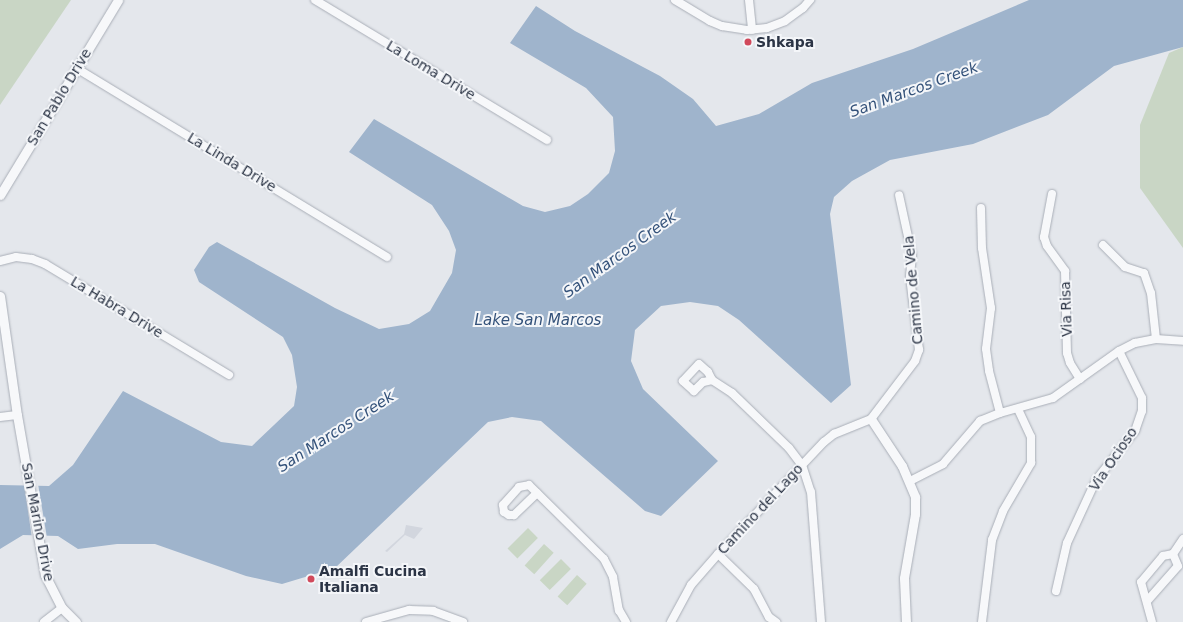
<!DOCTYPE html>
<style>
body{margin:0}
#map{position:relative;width:1183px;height:622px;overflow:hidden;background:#e4e7ec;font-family:"DejaVu Sans",sans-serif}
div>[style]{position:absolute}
.built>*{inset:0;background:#d2d6de}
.green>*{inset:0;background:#c9d6c5;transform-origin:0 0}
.water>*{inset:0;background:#9fb4cc}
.pier>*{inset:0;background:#e4e7ec}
.roads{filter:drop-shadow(0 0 1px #a9aeb7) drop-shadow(0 0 1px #a9aeb7)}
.minor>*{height:8px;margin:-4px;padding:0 4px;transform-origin:4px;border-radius:4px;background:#f7f8fa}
.tertiary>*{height:9px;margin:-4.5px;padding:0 4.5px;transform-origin:4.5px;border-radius:4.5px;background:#f7f8fa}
.dots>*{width:11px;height:11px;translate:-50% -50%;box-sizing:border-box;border:2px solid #f4f6f9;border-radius:50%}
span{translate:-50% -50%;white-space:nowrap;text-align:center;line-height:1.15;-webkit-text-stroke:4px #f4f6f9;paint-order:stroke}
.poi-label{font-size:14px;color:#2b3445;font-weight:700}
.left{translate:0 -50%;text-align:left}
.street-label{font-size:14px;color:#2b3445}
.water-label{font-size:15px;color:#34527a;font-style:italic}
</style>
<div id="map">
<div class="built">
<i style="clip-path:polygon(406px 525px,423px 528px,414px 539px,405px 535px,387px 552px,385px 551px,404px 534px)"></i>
</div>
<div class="green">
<i style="clip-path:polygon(0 0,71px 0,0 105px)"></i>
<i style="clip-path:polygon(1183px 47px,1183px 248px,1140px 188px,1140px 125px,1169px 53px)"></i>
<i style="left:528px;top:528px;width:14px;height:29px;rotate:45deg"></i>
<i style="left:544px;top:544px;width:13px;height:29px;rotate:42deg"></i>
<i style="left:561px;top:559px;width:14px;height:30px;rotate:45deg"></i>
<i style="left:577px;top:575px;width:13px;height:29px;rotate:42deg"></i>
</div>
<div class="water">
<i style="clip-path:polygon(1029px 0,1183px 0,1183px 47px,1114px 66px,1048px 115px,973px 144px,890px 160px,852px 181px,834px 197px,830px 214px,851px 385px,831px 403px,739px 320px,718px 306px,690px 302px,661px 306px,635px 330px,631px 361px,643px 389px,718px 461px,661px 516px,645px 511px,541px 421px,512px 417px,488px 422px,335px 568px,282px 584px,246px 576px,155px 544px,117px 544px,78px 549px,58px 536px,23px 535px,0 549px,0 485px,49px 486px,73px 465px,123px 391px,221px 442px,252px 446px,294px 406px,297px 387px,292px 355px,283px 337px,199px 282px,194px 270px,209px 247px,217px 242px,335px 308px,379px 329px,409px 324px,430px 311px,452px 273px,456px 250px,449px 231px,432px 205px,349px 152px,374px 119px,523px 206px,545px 212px,570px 206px,588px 194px,609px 173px,615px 151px,613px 117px,586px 88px,510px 43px,536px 6px,575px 31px,660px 76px,693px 99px,716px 126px,759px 114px,812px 83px,913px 49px)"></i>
</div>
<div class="pier">
<i style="clip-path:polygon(24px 484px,38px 484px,47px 538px,32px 538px)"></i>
</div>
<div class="roads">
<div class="minor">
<i style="left:315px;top:0;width:271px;rotate:31.1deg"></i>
<i style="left:675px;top:0;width:41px;rotate:31deg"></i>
<i style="left:710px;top:21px;width:13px;rotate:23deg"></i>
<i style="left:722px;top:26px;width:25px;rotate:9deg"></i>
<i style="left:747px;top:30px;width:20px;rotate:-6deg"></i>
<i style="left:767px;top:28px;width:19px;rotate:-21deg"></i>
<i style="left:785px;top:21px;width:22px;rotate:-36deg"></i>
<i style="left:803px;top:8px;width:11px;rotate:-49deg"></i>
<i style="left:749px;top:0;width:30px;rotate:84deg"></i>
<i style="left:76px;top:68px;width:364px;rotate:31.3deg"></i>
<i style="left:1052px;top:194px;width:44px;rotate:100.5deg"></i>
<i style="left:1044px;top:237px;width:9px;rotate:72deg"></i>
<i style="left:1047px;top:246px;width:31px;rotate:54deg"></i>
<i style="left:1065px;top:271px;width:82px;rotate:88.6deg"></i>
<i style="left:1067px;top:353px;width:10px;rotate:73deg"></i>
<i style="left:1070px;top:363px;width:19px;rotate:58deg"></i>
<i style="left:981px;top:208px;width:40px;rotate:88.6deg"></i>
<i style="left:982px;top:248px;width:61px;rotate:81.5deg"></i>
<i style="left:991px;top:308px;width:41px;rotate:97deg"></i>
<i style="left:986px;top:349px;width:22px;rotate:82deg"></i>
<i style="left:989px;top:371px;width:43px;rotate:75.3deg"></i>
<i style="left:1103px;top:245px;width:31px;rotate:45deg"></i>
<i style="left:1125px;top:267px;width:20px;rotate:18deg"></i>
<i style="left:1144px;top:273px;width:21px;rotate:71deg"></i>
<i style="left:1151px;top:293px;width:46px;rotate:83.8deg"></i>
<i style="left:0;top:261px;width:16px;rotate:-14deg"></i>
<i style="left:16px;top:257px;width:16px;rotate:7deg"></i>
<i style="left:32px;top:259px;width:14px;rotate:21deg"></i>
<i style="left:45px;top:264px;width:215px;rotate:31.1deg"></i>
<i style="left:712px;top:380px;width:9px;rotate:167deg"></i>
<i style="left:703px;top:382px;width:13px;rotate:135deg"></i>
<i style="left:694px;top:391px;width:15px;rotate:-138deg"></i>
<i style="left:683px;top:381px;width:23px;rotate:-47deg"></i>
<i style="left:699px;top:364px;width:12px;rotate:42deg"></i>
<i style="left:708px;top:372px;width:9px;rotate:63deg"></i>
<i style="left:712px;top:380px;width:24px;rotate:33deg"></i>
<i style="left:732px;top:393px;width:79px;rotate:44deg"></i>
<i style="left:789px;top:448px;width:21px;rotate:53deg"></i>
<i style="left:802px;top:465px;width:28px;rotate:72deg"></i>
<i style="left:811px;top:492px;width:130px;rotate:85.6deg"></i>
<i style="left:0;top:417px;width:17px;rotate:-7deg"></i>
<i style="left:910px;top:481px;width:37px;rotate:-27deg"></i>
<i style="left:943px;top:464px;width:57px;rotate:-49.3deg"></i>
<i style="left:980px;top:421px;width:22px;rotate:-22deg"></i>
<i style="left:1000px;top:413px;width:55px;rotate:-15.8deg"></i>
<i style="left:1053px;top:398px;width:81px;rotate:-35.5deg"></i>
<i style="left:1119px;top:351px;width:18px;rotate:-27deg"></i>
<i style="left:1135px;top:343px;width:21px;rotate:-11deg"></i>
<i style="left:1156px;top:339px;width:27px;rotate:4deg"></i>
<i style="left:537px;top:493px;width:32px;rotate:136deg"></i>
<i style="left:514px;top:515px;width:5px;rotate:180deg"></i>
<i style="left:509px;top:515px;width:6px;rotate:-149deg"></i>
<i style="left:504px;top:512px;width:7px;rotate:-98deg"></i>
<i style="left:503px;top:505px;width:24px;rotate:-48deg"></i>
<i style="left:519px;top:487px;width:10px;rotate:-11deg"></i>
<i style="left:529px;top:485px;width:105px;rotate:44.6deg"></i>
<i style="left:604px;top:559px;width:20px;rotate:63deg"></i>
<i style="left:613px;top:577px;width:34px;rotate:80deg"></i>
<i style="left:619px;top:610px;width:14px;rotate:60deg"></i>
<i style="left:718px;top:554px;width:50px;rotate:44.2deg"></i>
<i style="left:754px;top:589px;width:32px;rotate:62deg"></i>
<i style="left:769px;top:617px;width:9px;rotate:36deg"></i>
<i style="left:1173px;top:554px;width:18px;rotate:-56deg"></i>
<i style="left:1056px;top:591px;width:49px;rotate:-77.1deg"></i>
<i style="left:1067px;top:543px;width:69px;rotate:-65.3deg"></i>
<i style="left:1096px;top:480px;width:63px;rotate:-51.5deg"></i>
<i style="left:1135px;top:431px;width:21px;rotate:-71deg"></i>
<i style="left:1142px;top:411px;width:13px;rotate:-90deg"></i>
<i style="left:1142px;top:398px;width:52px;rotate:-116.1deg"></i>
<i style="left:1148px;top:600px;width:45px;rotate:-48.6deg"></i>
<i style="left:1178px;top:566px;width:13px;rotate:-113deg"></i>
<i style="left:1173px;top:554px;width:10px;rotate:169deg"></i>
<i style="left:1163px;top:556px;width:34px;rotate:130deg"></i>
<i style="left:1141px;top:582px;width:41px;rotate:74.6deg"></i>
<i style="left:44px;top:622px;width:23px;rotate:-38deg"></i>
<i style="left:366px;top:622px;width:45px;rotate:-15.6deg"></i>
<i style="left:409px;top:610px;width:24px;rotate:2deg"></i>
<i style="left:433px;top:611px;width:32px;rotate:20deg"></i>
<i style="left:671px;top:622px;width:42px;rotate:-61.6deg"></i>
<i style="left:691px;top:585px;width:41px;rotate:-48.9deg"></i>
<i style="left:718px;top:554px;width:154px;rotate:-46.6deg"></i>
<i style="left:824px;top:442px;width:13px;rotate:-39deg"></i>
<i style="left:834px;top:434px;width:40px;rotate:-22deg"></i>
<i style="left:871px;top:419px;width:73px;rotate:-52.8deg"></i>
<i style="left:915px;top:361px;width:12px;rotate:-70deg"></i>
<i style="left:919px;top:350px;width:74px;rotate:-97deg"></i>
<i style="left:910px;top:277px;width:22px;rotate:-85deg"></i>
<i style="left:912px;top:255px;width:61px;rotate:-102.2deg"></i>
<i style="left:982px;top:622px;width:83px;rotate:-83deg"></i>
<i style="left:992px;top:540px;width:31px;rotate:-69deg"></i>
<i style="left:1003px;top:511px;width:56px;rotate:-59.7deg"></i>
<i style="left:1031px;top:463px;width:26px;rotate:-90deg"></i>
<i style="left:1031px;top:437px;width:31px;rotate:-115deg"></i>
</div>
<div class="tertiary">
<i style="left:0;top:195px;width:228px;rotate:-58.8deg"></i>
<i style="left:0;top:296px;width:120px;rotate:81.9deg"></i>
<i style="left:17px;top:415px;width:162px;rotate:80.1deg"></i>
<i style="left:45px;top:575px;width:37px;rotate:63deg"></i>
<i style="left:62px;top:608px;width:20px;rotate:45deg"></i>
<i style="left:871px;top:419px;width:56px;rotate:56.6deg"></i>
<i style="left:902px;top:466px;width:34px;rotate:67deg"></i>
<i style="left:915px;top:497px;width:17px;rotate:90deg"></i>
<i style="left:915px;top:514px;width:65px;rotate:99.8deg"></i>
<i style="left:904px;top:578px;width:44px;rotate:87.4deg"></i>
</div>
</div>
<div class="dots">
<i style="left:748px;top:42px;background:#d1495b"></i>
<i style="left:311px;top:579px;background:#d1495b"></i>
</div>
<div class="poi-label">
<span class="left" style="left:756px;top:42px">Shkapa</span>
<span class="left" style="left:319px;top:579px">Amalfi Cucina<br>Italiana</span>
</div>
<div class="street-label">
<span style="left:431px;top:70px;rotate:31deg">La Loma Drive</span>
<span style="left:59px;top:97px;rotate:-59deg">San Pablo Drive</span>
<span style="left:232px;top:162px;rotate:31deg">La Linda Drive</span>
<span style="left:913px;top:290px;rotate:-95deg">Camino de Vela</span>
<span style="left:117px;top:307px;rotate:31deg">La Habra Drive</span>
<span style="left:1066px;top:309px;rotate:-92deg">Via Risa</span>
<span style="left:1113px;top:459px;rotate:-56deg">Via Ocioso</span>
<span style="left:760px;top:509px;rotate:-47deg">Camino del Lago</span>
<span style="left:38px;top:522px;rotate:79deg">San Marino Drive</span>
</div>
<div class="water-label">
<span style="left:914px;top:90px;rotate:-20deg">San Marcos Creek</span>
<span style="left:620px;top:255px;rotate:-36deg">San Marcos Creek</span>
<span style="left:538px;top:321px">Lake San Marcos</span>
<span style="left:336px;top:432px;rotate:-33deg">San Marcos Creek</span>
</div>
</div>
